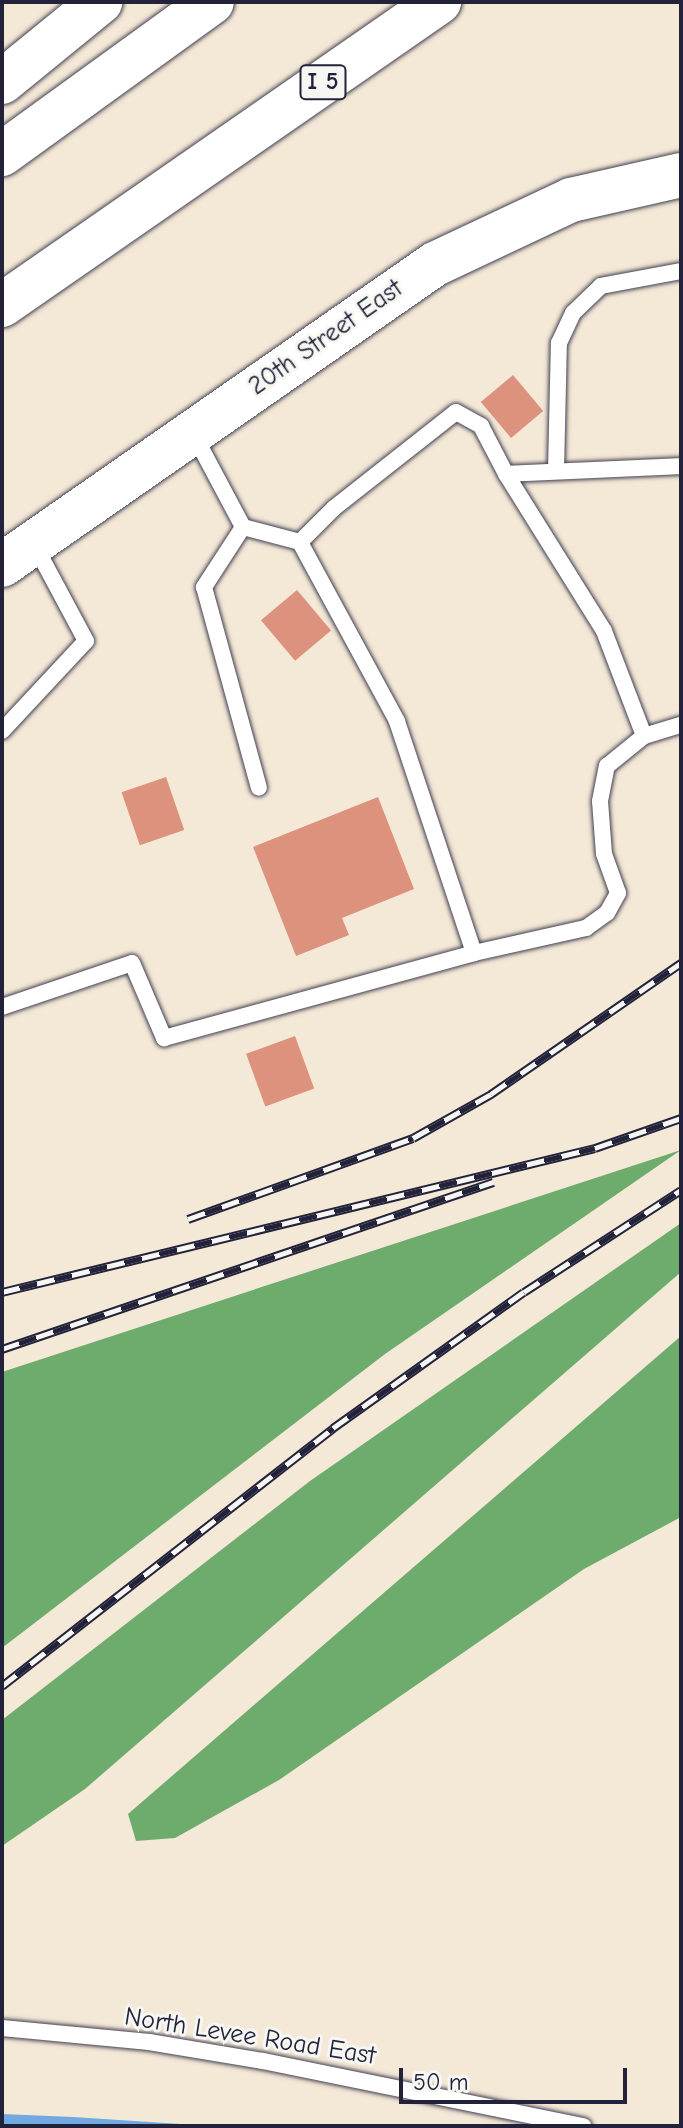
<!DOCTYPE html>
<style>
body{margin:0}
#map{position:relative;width:683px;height:2128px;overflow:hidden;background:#f4e8d6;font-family:"Comic Neue",sans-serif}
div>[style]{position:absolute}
.forest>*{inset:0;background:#6eac6d}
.water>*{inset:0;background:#71a9e0}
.building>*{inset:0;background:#dd927d;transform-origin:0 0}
.roads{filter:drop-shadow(0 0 2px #424052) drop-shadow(0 0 2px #424052)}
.lane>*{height:16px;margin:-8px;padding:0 8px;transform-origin:8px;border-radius:8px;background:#fff}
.secondary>*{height:44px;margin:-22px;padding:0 22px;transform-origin:22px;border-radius:22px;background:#fff}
.highway>*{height:44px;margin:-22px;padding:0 22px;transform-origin:22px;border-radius:22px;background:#fff}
.rail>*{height:9px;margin-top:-4.5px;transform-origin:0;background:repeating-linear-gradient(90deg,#f6f6f2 0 18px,#22223b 0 36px);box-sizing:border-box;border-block:2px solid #22223b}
span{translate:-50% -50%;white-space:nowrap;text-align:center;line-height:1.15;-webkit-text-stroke:6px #f6f6f2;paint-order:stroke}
.shield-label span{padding:2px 6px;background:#f6f6f2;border:2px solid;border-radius:6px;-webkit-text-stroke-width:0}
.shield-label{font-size:24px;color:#22223b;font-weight:700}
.street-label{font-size:26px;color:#22223b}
.frame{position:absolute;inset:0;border:4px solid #22223b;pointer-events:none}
.scale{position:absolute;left:399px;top:2068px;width:228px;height:36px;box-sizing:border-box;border:4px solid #22223b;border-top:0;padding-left:10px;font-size:24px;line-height:28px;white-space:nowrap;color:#22223b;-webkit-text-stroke:6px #f6f6f2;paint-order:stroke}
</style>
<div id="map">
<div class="forest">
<i style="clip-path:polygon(681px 1150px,385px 1354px,2px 1648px,2px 1372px)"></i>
<i style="clip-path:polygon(681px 1223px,681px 1272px,85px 1789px,2px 1846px,2px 1720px,310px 1481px)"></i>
<i style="clip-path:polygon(681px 1336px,681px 1517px,584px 1569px,279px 1780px,175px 1838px,136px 1841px,128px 1814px)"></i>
</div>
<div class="water">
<i style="clip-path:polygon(2px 2114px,73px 2117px,211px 2126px,2px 2126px)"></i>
</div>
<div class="building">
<i style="left:513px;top:375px;width:47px;height:42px;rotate:50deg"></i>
<i style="left:297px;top:590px;width:53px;height:47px;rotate:50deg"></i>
<i style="left:166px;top:777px;width:56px;height:47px;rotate:71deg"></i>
<i style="clip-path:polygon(378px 797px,414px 889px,342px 918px,349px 935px,296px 956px,253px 847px)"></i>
<i style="left:295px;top:1036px;width:56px;height:52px;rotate:70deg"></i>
</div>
<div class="roads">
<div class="lane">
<i style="left:193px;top:433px;width:106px;rotate:62deg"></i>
<i style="left:243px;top:527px;width:72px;rotate:123deg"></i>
<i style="left:204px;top:587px;width:208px;rotate:74.7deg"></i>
<i style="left:556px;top:471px;width:128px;rotate:-88.7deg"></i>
<i style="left:559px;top:343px;width:33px;rotate:-65deg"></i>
<i style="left:573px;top:313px;width:39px;rotate:-44deg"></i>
<i style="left:601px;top:286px;width:81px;rotate:-10.6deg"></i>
<i style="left:506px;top:474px;width:185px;rotate:58deg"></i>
<i style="left:604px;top:631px;width:112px;rotate:69.1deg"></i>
<i style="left:243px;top:527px;width:59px;rotate:14.7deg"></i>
<i style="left:300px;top:542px;width:48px;rotate:-45deg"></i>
<i style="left:334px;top:508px;width:155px;rotate:-38.2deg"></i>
<i style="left:456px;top:412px;width:29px;rotate:29deg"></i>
<i style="left:481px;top:426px;width:54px;rotate:62.5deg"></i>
<i style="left:506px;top:474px;width:175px;rotate:-2.6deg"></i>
<i style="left:2px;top:731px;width:123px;rotate:-47deg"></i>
<i style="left:86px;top:641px;width:108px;rotate:-118.2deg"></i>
<i style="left:474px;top:953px;width:115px;rotate:-12.6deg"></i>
<i style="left:586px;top:928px;width:26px;rotate:-36deg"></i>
<i style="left:607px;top:913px;width:23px;rotate:-61deg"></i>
<i style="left:618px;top:893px;width:41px;rotate:-109.7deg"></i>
<i style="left:604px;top:854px;width:53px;rotate:-94.3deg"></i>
<i style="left:600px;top:801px;width:36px;rotate:-79deg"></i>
<i style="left:607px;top:766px;width:48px;rotate:-39deg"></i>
<i style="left:644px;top:736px;width:39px;rotate:-17deg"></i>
<i style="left:2px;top:1007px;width:137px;rotate:-18.7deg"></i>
<i style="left:132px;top:963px;width:82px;rotate:66.9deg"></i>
<i style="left:164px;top:1038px;width:321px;rotate:-15.3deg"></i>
<i style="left:474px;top:953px;width:244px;rotate:-108.4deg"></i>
<i style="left:397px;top:721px;width:204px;rotate:-118.5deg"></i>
<i style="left:2px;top:2028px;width:148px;rotate:5.4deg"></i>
<i style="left:149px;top:2042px;width:116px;rotate:9.5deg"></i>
<i style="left:263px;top:2061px;width:327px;rotate:11.5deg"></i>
</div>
<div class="secondary">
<i style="left:2px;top:565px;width:527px;rotate:-34.81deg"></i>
<i style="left:435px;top:264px;width:150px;rotate:-25.2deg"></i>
<i style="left:571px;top:200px;width:113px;rotate:-12.8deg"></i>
</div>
<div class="highway">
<i style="left:2px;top:82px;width:127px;rotate:-39.2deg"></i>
<i style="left:2px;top:154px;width:259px;rotate:-35.9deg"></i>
<i style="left:2px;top:305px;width:532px;rotate:-34.74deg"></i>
</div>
</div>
<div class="rail">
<i style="left:188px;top:1219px;width:239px;rotate:-19.8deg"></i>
<i style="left:413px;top:1138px;width:90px;rotate:-29.4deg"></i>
<i style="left:491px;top:1094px;width:231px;rotate:-34.6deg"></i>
<i style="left:2px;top:1292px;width:610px;rotate:-13.65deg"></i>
<i style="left:595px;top:1148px;width:91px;rotate:-19.2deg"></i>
<i style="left:2px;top:1349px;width:519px;rotate:-18.78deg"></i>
<i style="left:2px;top:1686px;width:420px;rotate:-37.9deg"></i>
<i style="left:333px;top:1428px;width:234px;rotate:-35.5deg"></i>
<i style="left:524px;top:1292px;width:187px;rotate:-33deg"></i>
</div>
<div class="shield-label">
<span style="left:323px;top:82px">I 5</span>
</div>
<div class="street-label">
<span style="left:326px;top:338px;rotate:-35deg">20th Street East</span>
<span style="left:250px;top:2037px;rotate:9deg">North Levee Road East</span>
</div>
<div class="frame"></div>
<div class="scale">50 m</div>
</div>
